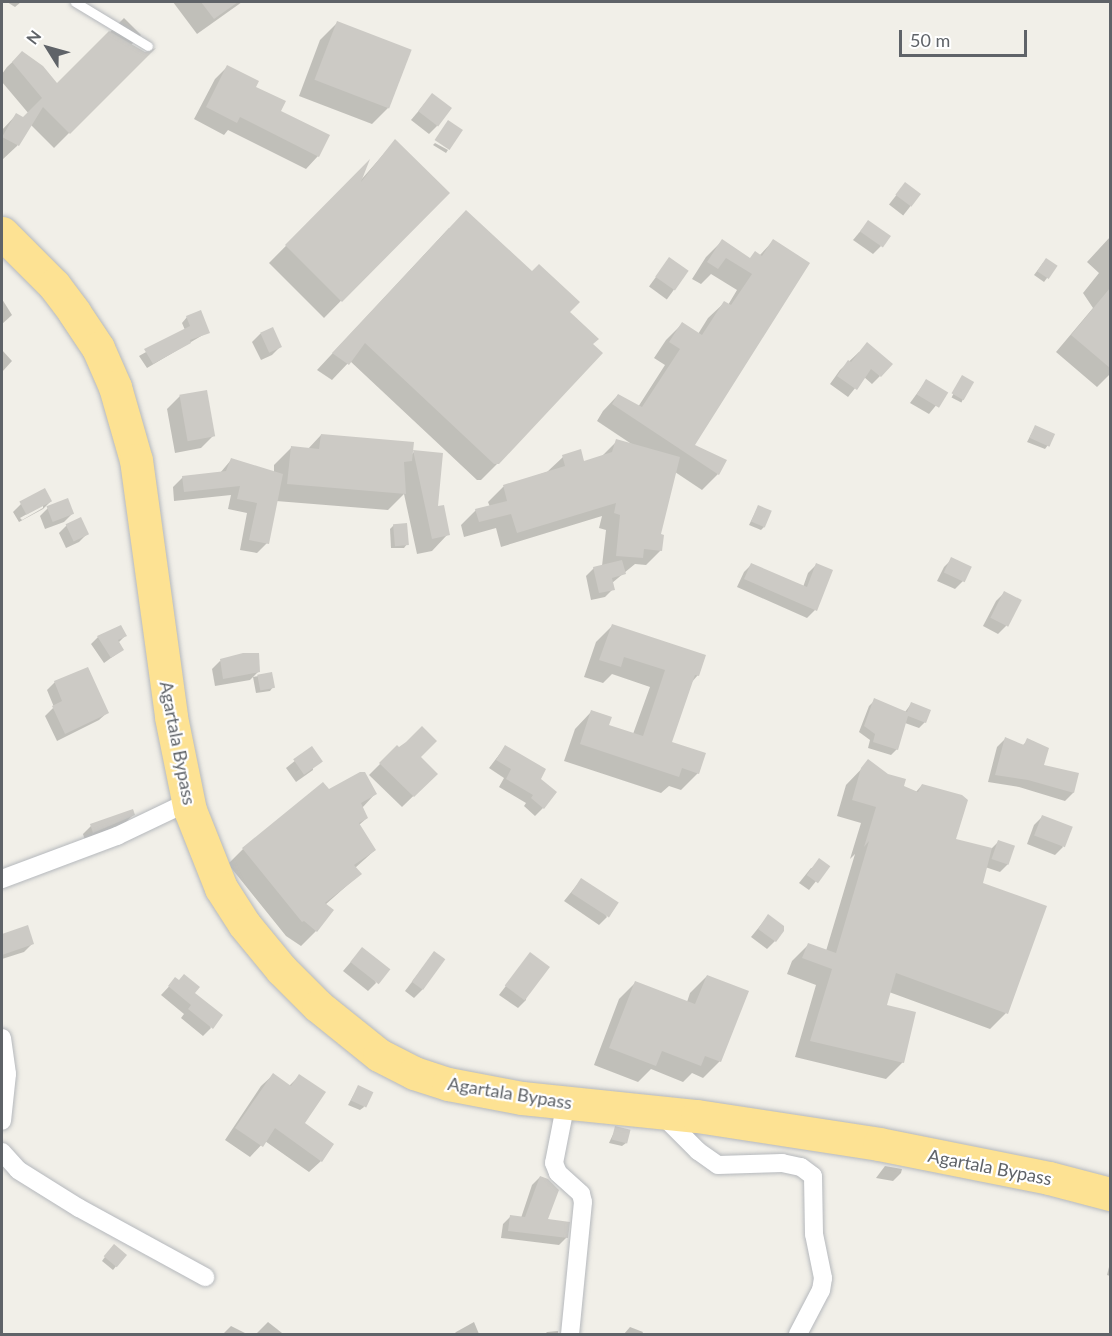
<!DOCTYPE html>
<style>
body{margin:0}
#map{position:relative;width:1112px;height:1336px;overflow:hidden;background:#f1efe8;font-family:Lato,sans-serif}
div>[style]{position:absolute}
.shadow>*{inset:0;background:#0003;transform-origin:0 0}
.building>*{inset:0;background:#cccac5;transform-origin:0 0}
.roads{filter:drop-shadow(0 0 2px #b5b8bc) drop-shadow(0 0 2px #b5b8bc)}
.lane>*{height:9px;margin:-4.5px;padding:0 4.5px;transform-origin:4.5px;border-radius:4.5px;background:#fff}
.street>*{height:18px;margin:-9px;padding:0 9px;transform-origin:9px;border-radius:9px;background:#fff}
.highway>*{height:33px;margin:-16.5px;padding:0 16.5px;transform-origin:16.5px;border-radius:16.5px;background:#fde293}
span{translate:-50% -50%;white-space:nowrap;text-align:center;line-height:1.15;-webkit-text-stroke:4.5px #fff;paint-order:stroke}
.street-label{font-size:18px;color:#5f6368}
.frame{position:absolute;inset:0;border:3px solid #5f6368;pointer-events:none}
.north{position:absolute;left:18px;top:18px;width:60px;height:60px;-webkit-text-stroke:4px #fff;paint-order:stroke;rotate:307deg;font-size:16px;font-weight:700;line-height:24px;text-align:center;color:#5f6368}
.north::after{content:'';display:block;margin:auto;width:21px;height:27px;background:#5f6368;clip-path:polygon(50% 0,100% 100%,50% 72%,0 100%)}
.scale{position:absolute;left:899px;top:30px;width:128px;height:27px;box-sizing:border-box;border:3px solid #5f6368;border-top:0;padding-left:8px;font-size:18px;line-height:21px;white-space:nowrap;color:#5f6368;-webkit-text-stroke:4px #fff;paint-order:stroke}
</style>
<div id="map">
<div class="shadow">
<i style="clip-path:polygon(7px 2px,21px 2px,15px 7px)"></i>
<i style="clip-path:polygon(173px 2px,242px 2px,197px 34px)"></i>
<i style="clip-path:polygon(124px 18px,141px 35px,131px 45px,145px 54px,150px 52px,54px 148px,30px 124px,17px 146px,2px 160px,2px 130px,16px 115px,23px 119px,29px 114px,2px 82px,2px 74px,7px 67px,22px 53px,57px 85px)"></i>
<i style="clip-path:polygon(337px 23px,389px 107px,372px 124px,299px 96px,320px 40px)"></i>
<i style="clip-path:polygon(228px 66px,279px 112px,318px 156px,306px 169px,228px 130px,224px 135px,194px 119px,215px 79px)"></i>
<i style="clip-path:polygon(432px 95px,437px 126px,429px 134px,411px 120px)"></i>
<i style="clip-path:polygon(395px 141px,447px 193px,324px 318px,269px 263px,366px 165px,361px 180px)"></i>
<i style="clip-path:polygon(435px 143px,448px 150px,446px 153px,433px 145px)"></i>
<i style="left:905px;top:184px;width:18px;height:26px;rotate:38deg"></i>
<i style="clip-path:polygon(868px 222px,881px 246px,873px 254px,853px 240px)"></i>
<i style="clip-path:polygon(449px 228px,568px 313px,498px 463px,481px 480px,477px 480px,350px 361px,332px 380px,317px 370px)"></i>
<i style="clip-path:polygon(1110px 237px,1110px 374px,1097px 387px,1056px 352px,1093px 308px,1083px 293px,1099px 273px,1087px 262px)"></i>
<i style="clip-path:polygon(722px 241px,749px 259px,759px 256px,773px 241px,693px 445px,718px 474px,702px 490px,675px 472px,659px 536px,661px 550px,646px 565px,635px 564px,624px 573px,612px 583px,613px 589px,605px 597px,591px 600px,586px 576px,594px 568px,602px 566px,606px 530px,599px 528px,602px 516px,501px 547px,496px 528px,464px 537px,461px 525px,476px 510px,490px 507px,488px 502px,503px 487px,547px 472px,563px 457px,583px 463px,602px 456px,617px 441px,633px 445px,597px 421px,603px 411px,618px 395px,638px 407px,665px 365px,654px 358px,666px 340px,682px 324px,698px 334px,708px 318px,724px 303px,728px 305px,737px 290px,711px 274px,701px 284px,692px 279px,706px 257px)"></i>
<i style="left:669px;top:259px;width:22px;height:34px;rotate:36deg"></i>
<i style="clip-path:polygon(1043px 263px,1056px 266px,1044px 282px,1034px 275px)"></i>
<i style="clip-path:polygon(2px 299px,12px 315px,2px 324px)"></i>
<i style="clip-path:polygon(187px 317px,208px 332px,147px 368px,139px 356px,185px 330px,182px 323px)"></i>
<i style="clip-path:polygon(272px 329px,280px 347px,272px 355px,261px 360px,252px 342px,260px 334px)"></i>
<i style="clip-path:polygon(2px 350px,12px 361px,2px 372px)"></i>
<i style="clip-path:polygon(859px 352px,880px 376px,872px 384px,864px 377px,848px 397px,830px 384px,840px 370px)"></i>
<i style="left:962px;top:377px;width:11px;height:23px;rotate:27deg"></i>
<i style="clip-path:polygon(926px 381px,946px 393px,929px 414px,910px 403px)"></i>
<i style="clip-path:polygon(180px 396px,213px 436px,201px 448px,175px 453px,167px 409px)"></i>
<i style="clip-path:polygon(1035px 427px,1048px 445px,1045px 449px,1027px 442px)"></i>
<i style="clip-path:polygon(321px 435px,411px 455px,414px 452px,448px 534px,432px 551px,417px 554px,404px 494px,388px 510px,276px 501px,267px 543px,257px 553px,240px 550px,247px 513px,228px 509px,231px 495px,174px 501px,173px 487px,183px 477px,220px 473px,231px 460px,274px 473px,274px 465px,291px 448px,307px 450px)"></i>
<i style="clip-path:polygon(evenodd,51px 501px,43px 509px,19px 522px,13px 512px,21px 504px,51px 501px,43px 505px,43px 508px,22px 520px,20px 518px,43px 505px)"></i>
<i style="clip-path:polygon(758px 507px,765px 526px,761px 530px,749px 525px)"></i>
<i style="clip-path:polygon(48px 508px,72px 514px,64px 522px,45px 529px,40px 516px)"></i>
<i style="clip-path:polygon(67px 525px,87px 534px,79px 542px,66px 548px,59px 533px)"></i>
<i style="clip-path:polygon(394px 525px,407px 544px,404px 548px,391px 548px,390px 529px)"></i>
<i style="clip-path:polygon(952px 559px,963px 581px,955px 589px,937px 581px,944px 567px)"></i>
<i style="clip-path:polygon(752px 564px,803px 587px,808px 573px,816px 565px,831px 571px,815px 610px,807px 618px,737px 587px,744px 572px)"></i>
<i style="clip-path:polygon(1004px 593px,1006px 626px,998px 634px,983px 626px,996px 601px)"></i>
<i style="clip-path:polygon(612px 626px,698px 675px,691px 683px,670px 743px,698px 773px,681px 790px,669px 786px,661px 793px,564px 761px,575px 729px,591px 712px,607px 726px,633px 734px,650px 687px,612px 674px,603px 683px,584px 677px,596px 642px)"></i>
<i style="clip-path:polygon(121px 627px,125px 636px,118px 643px,122px 650px,104px 663px,91px 644px,98px 637px)"></i>
<i style="clip-path:polygon(220px 661px,258px 672px,250px 680px,215px 686px,212px 669px)"></i>
<i style="clip-path:polygon(271px 674px,273px 687px,270px 691px,256px 693px,253px 677px)"></i>
<i style="clip-path:polygon(55px 682px,108px 712px,99px 720px,57px 741px,45px 716px,54px 707px,47px 690px)"></i>
<i style="clip-path:polygon(875px 700px,905px 712px,911px 704px,925px 722px,919px 728px,905px 723px,897px 749px,891px 755px,868px 748px,870px 740px,859px 732px,869px 706px)"></i>
<i style="clip-path:polygon(1005px 739px,1022px 746px,1028px 740px,1042px 766px,1077px 774px,1073px 793px,1065px 801px,1019px 787px,988px 782px,997px 747px)"></i>
<i style="clip-path:polygon(397px 747px,419px 757px,436px 774px,402px 807px,369px 775px)"></i>
<i style="clip-path:polygon(505px 747px,539px 779px,543px 808px,535px 816px,524px 806px,526px 803px,499px 787px,504px 778px,489px 768px)"></i>
<i style="clip-path:polygon(311px 748px,313px 770px,296px 782px,286px 768px)"></i>
<i style="clip-path:polygon(869px 761px,902px 787px,915px 793px,922px 785px,954px 840px,991px 849px,998px 842px,1008px 864px,1000px 872px,985px 867px,981px 884px,1006px 1013px,990px 1029px,889px 992px,885px 1006px,903px 1062px,886px 1079px,795px 1057px,816px 985px,787px 974px,792px 961px,808px 945px,826px 951px,855px 854px,850px 859px,861px 823px,837px 816px,846px 785px)"></i>
<i style="clip-path:polygon(328px 791px,375px 794px,362px 808px,367px 818px,359px 825px,375px 850px,355px 868px,360px 874px,325px 905px,316px 931px,301px 946px,286px 936px,228px 864px,243px 849px)"></i>
<i style="clip-path:polygon(134px 814px,126px 822px,85px 840px,83px 834px,91px 826px)"></i>
<i style="clip-path:polygon(1042px 817px,1063px 847px,1055px 855px,1027px 844px,1034px 825px)"></i>
<i style="clip-path:polygon(828px 866px,809px 890px,799px 883px,811px 868px)"></i>
<i style="clip-path:polygon(581px 880px,607px 917px,599px 925px,564px 901px)"></i>
<i style="clip-path:polygon(768px 916px,775px 941px,767px 949px,751px 937px)"></i>
<i style="clip-path:polygon(27px 927px,32px 944px,24px 952px,2px 959px,2px 936px)"></i>
<i style="clip-path:polygon(362px 949px,376px 983px,368px 991px,343px 971px)"></i>
<i style="clip-path:polygon(434px 953px,422px 990px,414px 998px,405px 991px)"></i>
<i style="clip-path:polygon(530px 954px,526px 1000px,518px 1008px,499px 995px)"></i>
<i style="clip-path:polygon(707px 976px,720px 1061px,703px 1078px,692px 1073px,683px 1082px,651px 1069px,638px 1082px,594px 1065px,619px 999px,635px 983px,687px 1002px,690px 993px)"></i>
<i style="clip-path:polygon(176px 979px,193px 993px,211px 1028px,203px 1036px,181px 1018px,184px 1014px,161px 995px)"></i>
<i style="clip-path:polygon(273px 1075px,289px 1086px,299px 1076px,303px 1124px,321px 1161px,309px 1172px,265px 1141px,250px 1157px,225px 1140px,261px 1086px)"></i>
<i style="clip-path:polygon(358px 1087px,364px 1107px,360px 1110px,348px 1105px)"></i>
<i style="clip-path:polygon(616px 1128px,626px 1143px,622px 1146px,609px 1143px)"></i>
<i style="clip-path:polygon(885px 1166px,902px 1169px,901px 1173px,893px 1181px,876px 1178px)"></i>
<i style="clip-path:polygon(540px 1177px,546px 1221px,567px 1237px,559px 1245px,501px 1238px,503px 1224px,511px 1216px,521px 1218px,532px 1185px)"></i>
<i style="clip-path:polygon(110px 1250px,125px 1255px,113px 1270px,102px 1261px)"></i>
<i style="clip-path:polygon(1110px 1263px,1110px 1276px,1107px 1275px)"></i>
<i style="clip-path:polygon(268px 1322px,282px 1333px,281px 1334px,256px 1334px)"></i>
<i style="clip-path:polygon(474px 1322px,479px 1334px,454px 1334px,456px 1332px)"></i>
<i style="clip-path:polygon(231px 1326px,247px 1334px,223px 1334px)"></i>
<i style="clip-path:polygon(630px 1327px,643px 1332px,642px 1334px,624px 1334px)"></i>
<i style="clip-path:polygon(558px 1331px,558px 1334px,545px 1334px,547px 1332px)"></i>
</div>
<div class="building">
<i style="clip-path:polygon(201px 2px,238px 2px,214px 19px)"></i>
<i style="left:337px;top:21px;width:80px;height:63px;rotate:21deg"></i>
<i style="clip-path:polygon(109px 31px,145px 52px,156px 48px,70px 134px,43px 107px,19px 146px,2px 137px,16px 113px,23px 117px,42px 98px,12px 62px,22px 51px,43px 66px,57px 83px)"></i>
<i style="clip-path:polygon(227px 65px,259px 81px,256px 87px,286px 101px,281px 111px,330px 135px,319px 157px,240px 117px,237px 123px,206px 107px)"></i>
<i style="left:432px;top:93px;width:25px;height:23px;rotate:37deg"></i>
<i style="left:448px;top:120px;width:18px;height:24px;rotate:34deg"></i>
<i style="clip-path:polygon(395px 139px,450px 193px,342px 302px,285px 245px,370px 159px,361px 182px)"></i>
<i style="left:905px;top:182px;width:20px;height:16px;rotate:37deg"></i>
<i style="clip-path:polygon(466px 210px,532px 271px,539px 264px,580px 302px,570px 312px,599px 339px,593px 344px,603px 353px,499px 464px,494px 464px,365px 343px,349px 365px,332px 353px)"></i>
<i style="left:868px;top:220px;width:28px;height:14px;rotate:35deg"></i>
<i style="clip-path:polygon(722px 239px,750px 258px,755px 251px,762px 256px,773px 239px,810px 263px,695px 445px,727px 460px,719px 475px,612px 404px,618px 394px,642px 407px,680px 349px,669px 342px,682px 322px,702px 335px,724px 301px,731px 305px,752px 274px,726px 258px,718px 269px,707px 262px)"></i>
<i style="left:669px;top:257px;width:24px;height:24px;rotate:35deg"></i>
<i style="left:1046px;top:258px;width:14px;height:16px;rotate:34deg"></i>
<i style="clip-path:polygon(1110px 288px,1110px 368px,1071px 335px)"></i>
<i style="clip-path:polygon(201px 310px,210px 333px,190px 340px,191px 343px,153px 364px,144px 349px,190px 326px,186px 316px)"></i>
<i style="left:273px;top:327px;width:22px;height:14px;rotate:66deg"></i>
<i style="clip-path:polygon(867px 342px,893px 364px,881px 377px,871px 369px,857px 390px,837px 376px,848px 360px,851px 362px)"></i>
<i style="left:962px;top:375px;width:14px;height:21px;rotate:30deg"></i>
<i style="left:926px;top:379px;width:26px;height:18px;rotate:31deg"></i>
<i style="left:207px;top:390px;width:47px;height:28px;rotate:80deg"></i>
<i style="left:1035px;top:425px;width:22px;height:14px;rotate:24deg"></i>
<i style="clip-path:polygon(321px 434px,414px 442px,412px 461px,404px 462px,406px 494px,287px 484px,291px 446px,319px 449px)"></i>
<i style="clip-path:polygon(616px 439px,680px 457px,661px 534px,664px 535px,662px 551px,644px 549px,643px 558px,616px 556px,620px 515px,614px 513px,616px 503px,517px 533px,511px 514px,479px 522px,475px 509px,507px 501px,503px 485px,565px 466px,562px 455px,581px 449px,584px 461px,612px 452px)"></i>
<i style="clip-path:polygon(413px 450px,443px 453px,438px 506px,444px 505px,450px 535px,432px 539px)"></i>
<i style="clip-path:polygon(231px 458px,283px 474px,269px 544px,249px 540px,257px 503px,237px 499px,240px 486px,184px 492px,182px 476px,226px 471px)"></i>
<i style="left:45px;top:488px;width:15px;height:29px;rotate:62deg"></i>
<i style="left:68px;top:498px;width:17px;height:23px;rotate:69deg"></i>
<i style="left:758px;top:505px;width:15px;height:18px;rotate:23deg"></i>
<i style="left:81px;top:517px;width:19px;height:17px;rotate:65deg"></i>
<i style="left:407px;top:523px;width:22px;height:14px;rotate:85deg"></i>
<i style="left:951px;top:557px;width:23px;height:17px;rotate:25deg"></i>
<i style="clip-path:polygon(622px 560px,626px 574px,612px 578px,615px 590px,599px 593px,593px 567px)"></i>
<i style="clip-path:polygon(751px 563px,807px 587px,816px 563px,833px 570px,817px 611px,744px 579px)"></i>
<i style="left:1004px;top:591px;width:20px;height:30px;rotate:27deg"></i>
<i style="clip-path:polygon(612px 624px,706px 655px,699px 676px,695px 675px,672px 742px,706px 753px,699px 774px,682px 768px,679px 777px,580px 744px,591px 710px,612px 717px,609px 725px,643px 736px,665px 670px,624px 657px,621px 667px,599px 660px)"></i>
<i style="clip-path:polygon(121px 625px,127px 636px,118px 640px,124px 650px,111px 658px,97px 636px)"></i>
<i style="clip-path:polygon(243px 653px,259px 653px,260px 672px,223px 679px,220px 659px)"></i>
<i style="clip-path:polygon(88px 667px,109px 713px,65px 734px,52px 706px,62px 701px,54px 681px)"></i>
<i style="left:272px;top:672px;width:16px;height:15px;rotate:79deg"></i>
<i style="clip-path:polygon(874px 698px,907px 712px,911px 702px,931px 710px,926px 723px,908px 716px,898px 750px,873px 742px,875px 734px,864px 726px)"></i>
<i style="clip-path:polygon(422px 726px,437px 741px,421px 757px,438px 774px,414px 797px,379px 763px,397px 745px,399px 747px,406px 742px)"></i>
<i style="clip-path:polygon(1005px 737px,1024px 745px,1027px 738px,1049px 748px,1044px 765px,1079px 773px,1074px 793px,1028px 780px,995px 775px)"></i>
<i style="clip-path:polygon(505px 745px,546px 769px,541px 779px,557px 792px,544px 809px,531px 798px,533px 795px,506px 779px,511px 769px,496px 760px)"></i>
<i style="left:312px;top:746px;width:19px;height:23px;rotate:55deg"></i>
<i style="clip-path:polygon(868px 759px,888px 774px,906px 779px,904px 786px,918px 792px,922px 784px,962px 795px,968px 800px,956px 839px,992px 848px,983px 883px,1047px 906px,1008px 1014px,896px 973px,887px 1005px,916px 1012px,904px 1063px,810px 1041px,832px 969px,802px 958px,808px 943px,836px 953px,869px 841px,864px 847px,876px 807px,852px 800px,861px 768px)"></i>
<i style="clip-path:polygon(360px 772px,365px 772px,377px 794px,361px 803px,368px 818px,359px 823px,376px 850px,354px 865px,362px 874px,325px 903px,334px 910px,317px 932px,304px 921px,302px 922px,242px 848px,323px 782px,329px 789px)"></i>
<i style="clip-path:polygon(133px 809px,135px 815px,93px 833px,90px 824px)"></i>
<i style="left:1042px;top:815px;width:33px;height:22px;rotate:21deg"></i>
<i style="left:998px;top:840px;width:18px;height:20px;rotate:19deg"></i>
<i style="left:819px;top:858px;width:14px;height:21px;rotate:36deg"></i>
<i style="left:581px;top:878px;width:45px;height:18px;rotate:33deg"></i>
<i style="clip-path:polygon(768px 914px,784px 926px,784px 931px,776px 942px,758px 929px)"></i>
<i style="clip-path:polygon(28px 925px,34px 944px,2px 955px,2px 934px)"></i>
<i style="left:362px;top:947px;width:36px;height:19px;rotate:38deg"></i>
<i style="left:434px;top:951px;width:14px;height:38px;rotate:36deg"></i>
<i style="left:530px;top:952px;width:25px;height:42px;rotate:37deg"></i>
<i style="clip-path:polygon(184px 974px,200px 987px,195px 993px,223px 1015px,213px 1029px,188px 1009px,191px 1005px,168px 986px,175px 977px,179px 980px)"></i>
<i style="clip-path:polygon(707px 975px,749px 991px,721px 1062px,705px 1056px,701px 1066px,662px 1051px,656px 1066px,609px 1048px,635px 981px,695px 1004px)"></i>
<i style="clip-path:polygon(273px 1073px,291px 1086px,299px 1074px,326px 1092px,305px 1123px,334px 1144px,322px 1162px,275px 1128px,263px 1147px,235px 1128px)"></i>
<i style="left:358px;top:1085px;width:17px;height:17px;rotate:25deg"></i>
<i style="left:615px;top:1126px;width:16px;height:14px;rotate:14deg"></i>
<i style="clip-path:polygon(540px 1176px,548px 1179px,559px 1190px,548px 1219px,570px 1222px,568px 1238px,508px 1231px,510px 1215px,525px 1217px)"></i>
<i style="left:114px;top:1244px;width:17px;height:16px;rotate:40deg"></i>
</div>
<div class="roads">
<div class="lane">
<i style="left:75px;top:2px;width:85px;rotate:31.1deg"></i>
</div>
<div class="street">
<i style="left:2px;top:879px;width:123px;rotate:-20.5deg"></i>
<i style="left:117px;top:836px;width:79px;rotate:-25.6deg"></i>
<i style="left:2px;top:1038px;width:36px;rotate:82deg"></i>
<i style="left:7px;top:1074px;width:47px;rotate:96.1deg"></i>
<i style="left:566px;top:1102px;width:62px;rotate:101.1deg"></i>
<i style="left:554px;top:1163px;width:11px;rotate:68deg"></i>
<i style="left:558px;top:1173px;width:31px;rotate:42deg"></i>
<i style="left:581px;top:1194px;width:8px;rotate:76deg"></i>
<i style="left:583px;top:1202px;width:133px;rotate:95.6deg"></i>
<i style="left:660px;top:1113px;width:54px;rotate:45deg"></i>
<i style="left:698px;top:1151px;width:24px;rotate:35deg"></i>
<i style="left:718px;top:1165px;width:64px;rotate:-1.8deg"></i>
<i style="left:782px;top:1163px;width:19px;rotate:12deg"></i>
<i style="left:801px;top:1167px;width:15px;rotate:37deg"></i>
<i style="left:813px;top:1176px;width:58px;rotate:89deg"></i>
<i style="left:814px;top:1234px;width:45px;rotate:78.4deg"></i>
<i style="left:823px;top:1278px;width:12px;rotate:99deg"></i>
<i style="left:821px;top:1290px;width:50px;rotate:117.6deg"></i>
<i style="left:2px;top:1152px;width:24px;rotate:48deg"></i>
<i style="left:18px;top:1170px;width:72px;rotate:31.9deg"></i>
<i style="left:79px;top:1208px;width:144px;rotate:28.7deg"></i>
</div>
<div class="highway">
<i style="left:2px;top:233px;width:74px;rotate:45deg"></i>
<i style="left:54px;top:285px;width:34px;rotate:53deg"></i>
<i style="left:74px;top:312px;width:43px;rotate:56.3deg"></i>
<i style="left:98px;top:348px;width:43px;rotate:66.4deg"></i>
<i style="left:115px;top:387px;width:76px;rotate:74deg"></i>
<i style="left:136px;top:460px;width:259px;rotate:82.2deg"></i>
<i style="left:171px;top:717px;width:95px;rotate:78.5deg"></i>
<i style="left:190px;top:810px;width:84px;rotate:68.3deg"></i>
<i style="left:221px;top:888px;width:43px;rotate:57.4deg"></i>
<i style="left:244px;top:924px;width:58px;rotate:50.6deg"></i>
<i style="left:281px;top:969px;width:52px;rotate:45deg"></i>
<i style="left:318px;top:1006px;width:78px;rotate:38.8deg"></i>
<i style="left:379px;top:1055px;width:39px;rotate:27deg"></i>
<i style="left:414px;top:1073px;width:36px;rotate:18deg"></i>
<i style="left:448px;top:1084px;width:75px;rotate:10.7deg"></i>
<i style="left:522px;top:1098px;width:176px;rotate:5.9deg"></i>
<i style="left:697px;top:1116px;width:184px;rotate:8.7deg"></i>
<i style="left:879px;top:1144px;width:173px;rotate:11.3deg"></i>
<i style="left:1049px;top:1178px;width:63px;rotate:14.7deg"></i>
</div>
</div>
<div class="street-label">
<span style="left:178px;top:743px;rotate:79deg">Agartala Bypass</span>
<span style="left:510px;top:1093px;rotate:9deg">Agartala Bypass</span>
<span style="left:990px;top:1167px;rotate:11deg">Agartala Bypass</span>
</div>
<div class="frame"></div>
<div class="north">N</div>
<div class="scale">50 m</div>
</div>
